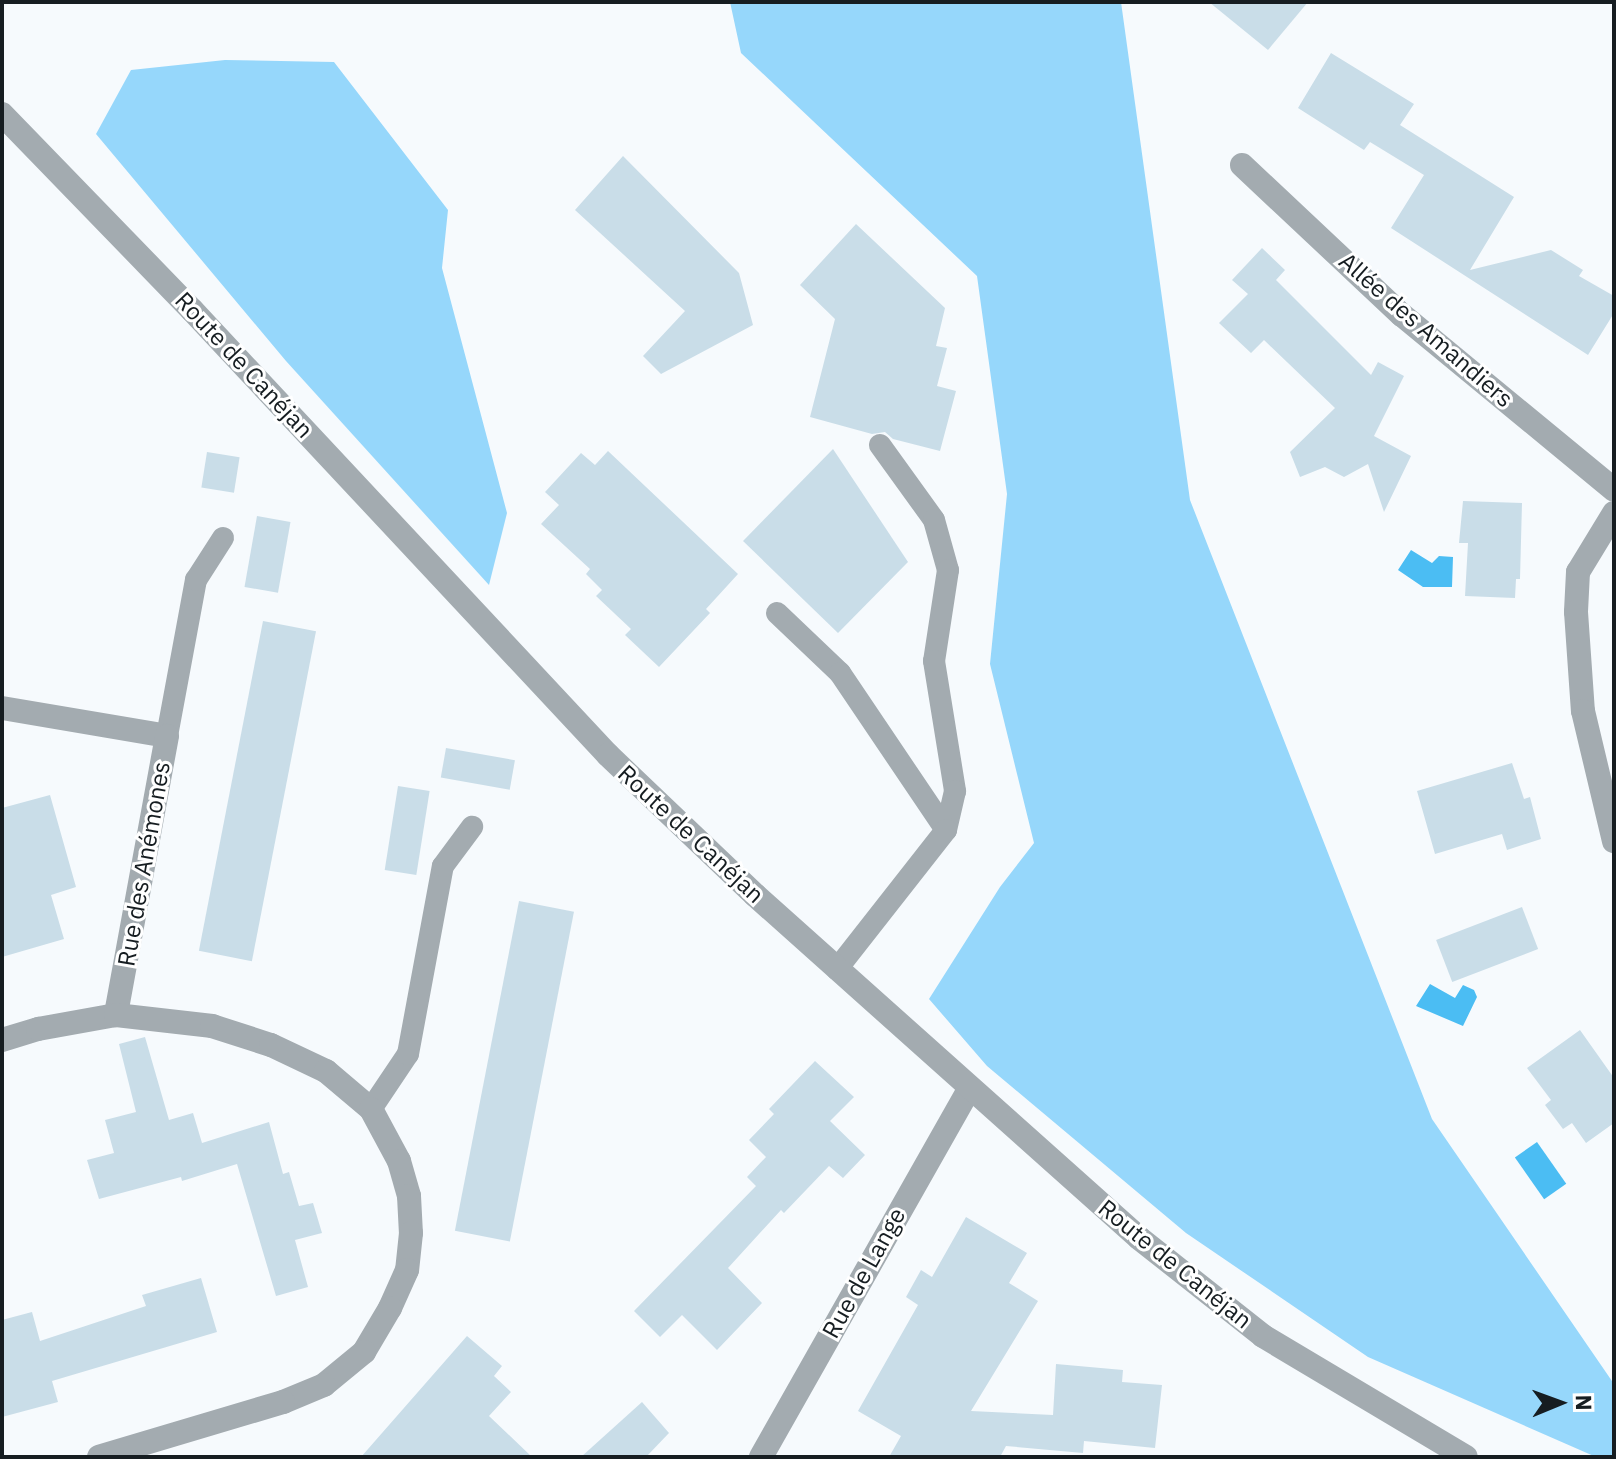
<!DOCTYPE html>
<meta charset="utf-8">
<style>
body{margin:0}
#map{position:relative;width:1616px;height:1459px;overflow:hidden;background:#f6fafd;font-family:"IBM Plex Sans",sans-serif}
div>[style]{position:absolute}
.green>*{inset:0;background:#96d7fb}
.water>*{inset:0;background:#4bbdf3;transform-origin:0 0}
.building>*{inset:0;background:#c9dde8;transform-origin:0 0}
.service>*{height:22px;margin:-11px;padding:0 11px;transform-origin:11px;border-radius:11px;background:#a3abb0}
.minor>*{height:24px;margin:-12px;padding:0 12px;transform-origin:12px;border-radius:12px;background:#a3abb0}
.tertiary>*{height:24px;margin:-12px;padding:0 12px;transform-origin:12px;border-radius:12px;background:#a3abb0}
span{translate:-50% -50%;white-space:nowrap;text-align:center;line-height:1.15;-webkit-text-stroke:6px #fff;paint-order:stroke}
.street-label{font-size:24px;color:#161d21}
.frame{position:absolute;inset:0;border:4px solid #161d21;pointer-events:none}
.north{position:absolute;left:1520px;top:1363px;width:80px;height:80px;-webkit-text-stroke:6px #fff;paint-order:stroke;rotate:89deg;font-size:22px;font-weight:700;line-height:32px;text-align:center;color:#161d21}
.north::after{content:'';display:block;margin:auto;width:28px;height:36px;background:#161d21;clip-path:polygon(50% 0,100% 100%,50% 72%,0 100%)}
</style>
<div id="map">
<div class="green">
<i style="clip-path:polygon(730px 2px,1121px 2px,1190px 500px,1432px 1119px,1614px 1384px,1614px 1457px,1596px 1457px,1368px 1357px,1186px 1233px,987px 1066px,929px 999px,1000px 887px,1034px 843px,990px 664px,1007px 494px,977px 276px,741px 53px)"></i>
<i style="clip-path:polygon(225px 60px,334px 62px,448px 210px,442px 268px,507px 513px,489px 585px,286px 361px,96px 134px,131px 70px)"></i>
</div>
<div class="water">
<i style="clip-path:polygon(1411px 550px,1432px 563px,1439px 556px,1453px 557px,1452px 587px,1423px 587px,1398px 570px)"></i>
<i style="clip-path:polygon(1430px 984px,1455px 998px,1463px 985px,1474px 990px,1477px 997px,1463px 1026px,1416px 1006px)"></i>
<i style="left:1537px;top:1142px;width:51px;height:27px;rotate:55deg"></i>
</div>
<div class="building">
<i style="clip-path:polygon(1209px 2px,1308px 2px,1268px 50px)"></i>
<i style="clip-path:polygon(1331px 53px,1414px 104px,1400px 125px,1514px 197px,1470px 270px,1551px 250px,1583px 270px,1579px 276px,1614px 296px,1614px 313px,1588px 355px,1391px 228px,1424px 175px,1370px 142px,1364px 150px,1298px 108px)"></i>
<i style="clip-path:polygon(623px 156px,739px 273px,753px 325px,661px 374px,643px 356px,685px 311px,575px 210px)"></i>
<i style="clip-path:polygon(856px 224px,945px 308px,936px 346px,947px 348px,937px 386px,956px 391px,940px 451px,893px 439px,885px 432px,872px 434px,810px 417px,835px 319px,800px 285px)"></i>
<i style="clip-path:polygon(1262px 248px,1285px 270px,1276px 280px,1371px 375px,1378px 362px,1404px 376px,1374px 436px,1411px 456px,1384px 512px,1368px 464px,1344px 477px,1325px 467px,1300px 477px,1290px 452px,1335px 408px,1264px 340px,1251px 353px,1219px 323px,1248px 294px,1232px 280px)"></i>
<i style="clip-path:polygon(833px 449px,908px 562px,838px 633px,743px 541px)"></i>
<i style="clip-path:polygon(608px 451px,738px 574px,706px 609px,710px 613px,659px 667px,625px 635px,631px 629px,596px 596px,602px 590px,586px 574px,590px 569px,541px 524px,559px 505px,545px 492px,581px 453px,595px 465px)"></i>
<i style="left:207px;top:452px;width:33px;height:36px;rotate:9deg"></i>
<i style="clip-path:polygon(1463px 501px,1522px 503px,1520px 579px,1516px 579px,1515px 598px,1465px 596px,1468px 543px,1459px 543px)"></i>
<i style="left:257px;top:516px;width:34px;height:72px;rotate:10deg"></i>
<i style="left:263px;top:621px;width:54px;height:336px;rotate:11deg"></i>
<i style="left:446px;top:748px;width:70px;height:30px;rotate:10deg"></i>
<i style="clip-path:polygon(1512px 763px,1524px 799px,1530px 797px,1541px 839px,1507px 850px,1502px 834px,1435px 854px,1417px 791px)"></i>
<i style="left:398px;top:786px;width:32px;height:85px;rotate:9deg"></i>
<i style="clip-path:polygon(50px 795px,76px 887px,51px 895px,64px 939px,2px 957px,2px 808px)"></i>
<i style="left:519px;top:901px;width:56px;height:336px;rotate:11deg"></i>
<i style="left:1522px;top:907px;width:45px;height:92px;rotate:69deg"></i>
<i style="clip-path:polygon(1580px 1030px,1614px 1078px,1614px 1123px,1586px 1143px,1572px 1123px,1563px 1129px,1545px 1105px,1551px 1100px,1527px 1068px)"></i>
<i style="clip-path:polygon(145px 1037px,169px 1120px,193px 1113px,202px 1143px,269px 1122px,283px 1174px,289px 1172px,299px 1206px,313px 1203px,322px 1233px,295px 1240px,308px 1287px,276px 1296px,237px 1164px,182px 1181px,181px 1177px,99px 1199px,87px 1160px,114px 1153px,105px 1120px,136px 1112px,119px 1044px)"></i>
<i style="clip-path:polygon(815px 1061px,854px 1097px,830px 1121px,865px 1155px,843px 1178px,829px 1166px,784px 1213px,781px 1210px,728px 1268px,762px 1303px,717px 1350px,682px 1315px,660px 1337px,634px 1311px,756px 1186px,747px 1177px,766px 1157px,749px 1140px,774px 1114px,769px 1109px)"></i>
<i style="clip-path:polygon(966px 1217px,1027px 1253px,1009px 1283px,1038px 1301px,971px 1411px,1053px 1415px,1056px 1364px,1123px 1370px,1122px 1382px,1162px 1385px,1155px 1448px,1084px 1441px,1083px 1453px,1006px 1446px,1000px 1457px,889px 1457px,901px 1436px,858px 1411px,918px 1305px,906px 1297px,921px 1270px,932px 1277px)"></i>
<i style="clip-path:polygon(201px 1278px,217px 1332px,52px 1381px,58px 1402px,2px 1417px,2px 1320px,32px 1312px,40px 1341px,146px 1306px,142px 1295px)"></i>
<i style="clip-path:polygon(467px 1336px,502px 1366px,494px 1376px,511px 1392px,489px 1416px,532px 1457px,361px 1457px)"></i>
<i style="clip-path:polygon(642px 1402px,669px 1433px,646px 1457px,581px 1457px)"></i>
</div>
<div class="service">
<i style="left:880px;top:445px;width:92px;rotate:54.2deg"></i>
<i style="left:934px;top:520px;width:52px;rotate:74.4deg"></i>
<i style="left:948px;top:570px;width:92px;rotate:98.7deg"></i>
<i style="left:934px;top:661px;width:132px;rotate:80.8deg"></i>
<i style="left:955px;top:791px;width:40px;rotate:103deg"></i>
<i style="left:777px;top:613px;width:87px;rotate:43.6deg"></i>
<i style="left:840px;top:673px;width:189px;rotate:56deg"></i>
<i style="left:946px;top:830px;width:177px;rotate:128.1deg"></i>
<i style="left:167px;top:736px;width:159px;rotate:-79.5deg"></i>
<i style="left:196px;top:580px;width:50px;rotate:-57.3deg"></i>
<i style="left:371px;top:1109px;width:66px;rotate:-56.1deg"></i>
<i style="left:408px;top:1054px;width:191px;rotate:-79.5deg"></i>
<i style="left:443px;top:866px;width:49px;rotate:-53.4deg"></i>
</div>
<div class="minor">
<i style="left:1242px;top:165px;width:219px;rotate:43.2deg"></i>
<i style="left:1402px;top:315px;width:275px;rotate:39.5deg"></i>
<i style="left:1614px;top:513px;width:69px;rotate:121.4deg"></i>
<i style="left:1578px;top:572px;width:40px;rotate:92.9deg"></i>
<i style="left:1576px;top:612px;width:99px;rotate:86deg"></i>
<i style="left:1583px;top:711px;width:134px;rotate:76.6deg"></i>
<i style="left:2px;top:708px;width:167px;rotate:9.6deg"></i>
<i style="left:167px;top:736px;width:284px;rotate:100.4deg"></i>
<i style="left:2px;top:1040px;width:38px;rotate:-17deg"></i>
<i style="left:38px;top:1029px;width:79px;rotate:-10.2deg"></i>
<i style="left:116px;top:1015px;width:97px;rotate:6.5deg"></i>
<i style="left:212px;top:1026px;width:62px;rotate:17.9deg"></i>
<i style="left:271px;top:1045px;width:61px;rotate:25.3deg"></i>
<i style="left:326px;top:1071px;width:59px;rotate:40.2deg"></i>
<i style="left:371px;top:1109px;width:59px;rotate:61.7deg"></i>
<i style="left:399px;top:1161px;width:36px;rotate:74deg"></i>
<i style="left:409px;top:1196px;width:37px;rotate:87deg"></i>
<i style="left:411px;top:1233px;width:37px;rotate:96deg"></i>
<i style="left:407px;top:1270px;width:42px;rotate:114.1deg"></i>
<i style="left:390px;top:1308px;width:51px;rotate:120.6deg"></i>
<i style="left:364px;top:1352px;width:52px;rotate:140.5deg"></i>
<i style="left:324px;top:1385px;width:44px;rotate:157.5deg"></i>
<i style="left:283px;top:1402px;width:192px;rotate:163.4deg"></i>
<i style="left:761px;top:1457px;width:423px;rotate:-60.5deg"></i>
</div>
<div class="tertiary">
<i style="left:2px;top:114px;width:273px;rotate:45.9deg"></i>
<i style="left:192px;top:310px;width:609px;rotate:46.93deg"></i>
<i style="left:608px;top:755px;width:203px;rotate:43.6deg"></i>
<i style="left:755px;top:895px;width:515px;rotate:41.77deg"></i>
<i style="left:1139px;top:1238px;width:158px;rotate:38.3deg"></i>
<i style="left:1263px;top:1336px;width:236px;rotate:30.8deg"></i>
</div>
<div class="street-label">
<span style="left:1426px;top:330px;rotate:41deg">Allée des Amandiers</span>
<span style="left:244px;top:365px;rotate:47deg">Route de Canéjan</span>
<span style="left:691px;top:834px;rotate:43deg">Route de Canéjan</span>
<span style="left:144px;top:864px;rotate:-80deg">Rue des Anémones</span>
<span style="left:1175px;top:1264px;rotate:39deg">Route de Canéjan</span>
<span style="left:864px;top:1273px;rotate:-61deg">Rue de Lange</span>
</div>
<div class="frame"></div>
<div class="north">N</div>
</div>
